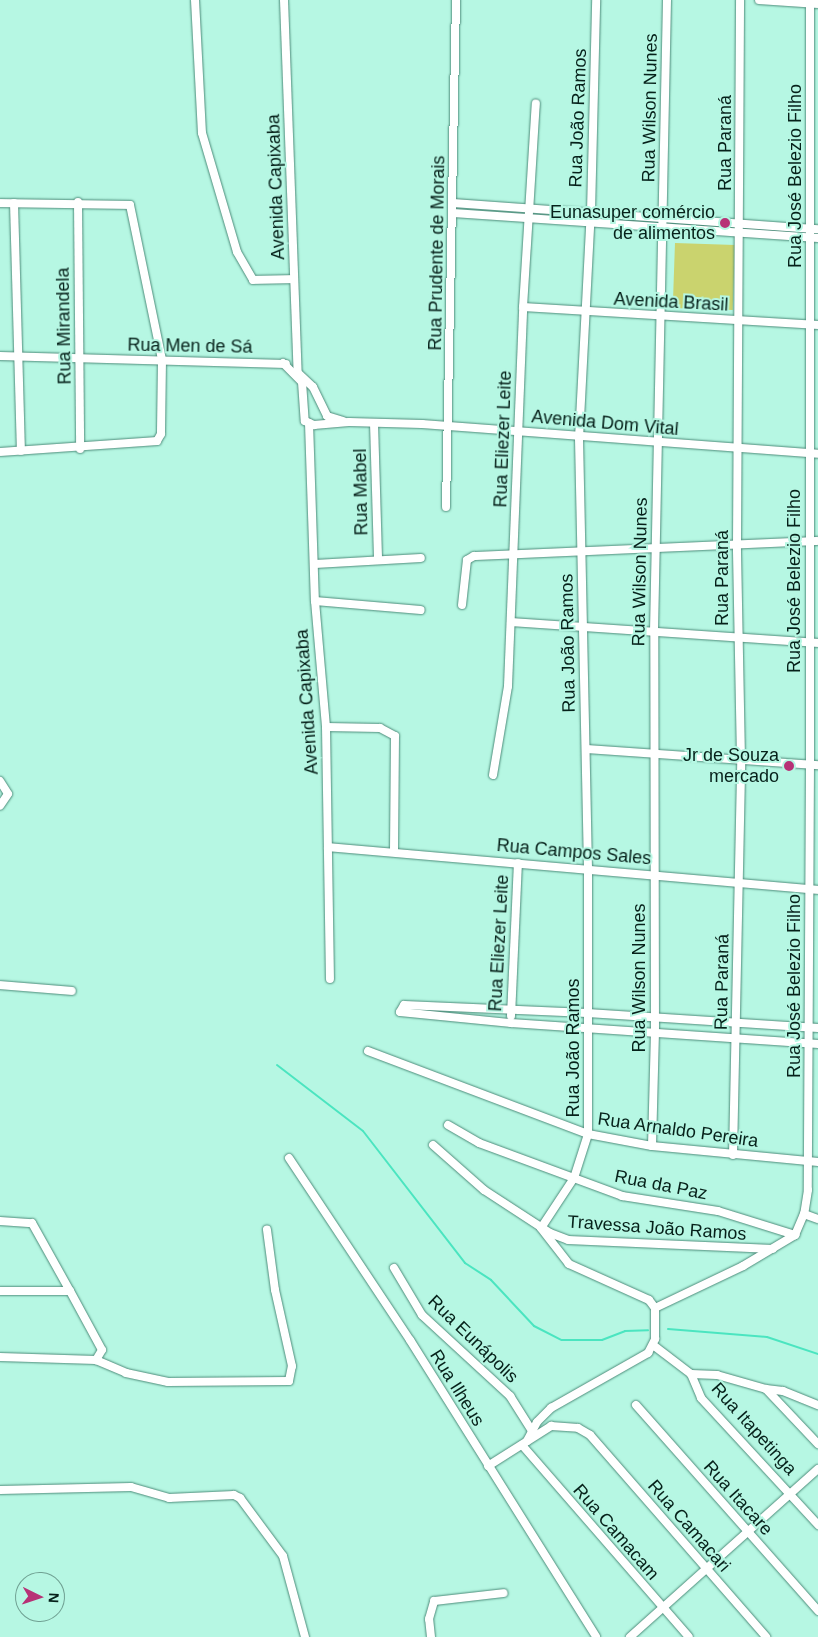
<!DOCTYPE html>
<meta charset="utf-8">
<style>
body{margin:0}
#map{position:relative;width:818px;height:1637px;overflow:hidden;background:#b6f7e3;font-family:Arial,sans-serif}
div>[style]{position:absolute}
.green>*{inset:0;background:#cad36e;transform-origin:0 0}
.stream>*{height:2px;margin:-1px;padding:0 1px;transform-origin:1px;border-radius:1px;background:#4be5c0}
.roads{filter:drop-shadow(0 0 1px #4d8c7a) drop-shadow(0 0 1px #4d8c7a)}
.street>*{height:8px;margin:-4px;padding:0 4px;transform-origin:4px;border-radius:4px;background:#fff}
.dots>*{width:14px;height:14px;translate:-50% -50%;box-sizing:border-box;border:2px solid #b6f7e3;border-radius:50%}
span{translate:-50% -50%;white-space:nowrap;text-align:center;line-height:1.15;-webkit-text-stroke:4px #b6f7e3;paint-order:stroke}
.street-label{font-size:18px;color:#06211a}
.poi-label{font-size:18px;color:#06211a}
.right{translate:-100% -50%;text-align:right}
.north{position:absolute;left:15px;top:1572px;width:50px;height:50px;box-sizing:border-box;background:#b6f7e3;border:1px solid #70a193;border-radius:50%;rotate:94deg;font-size:14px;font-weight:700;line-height:20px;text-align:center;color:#06211a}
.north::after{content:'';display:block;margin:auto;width:18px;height:22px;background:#b73276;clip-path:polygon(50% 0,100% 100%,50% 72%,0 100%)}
</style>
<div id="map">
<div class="green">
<i style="left:675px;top:243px;width:60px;height:65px;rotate:2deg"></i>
</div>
<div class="stream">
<i style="left:277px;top:1065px;width:108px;rotate:37.5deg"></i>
<i style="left:363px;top:1131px;width:167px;rotate:52.3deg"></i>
<i style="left:465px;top:1263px;width:31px;rotate:33deg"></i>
<i style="left:491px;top:1280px;width:63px;rotate:46.9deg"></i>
<i style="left:534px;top:1326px;width:31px;rotate:27deg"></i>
<i style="left:562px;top:1340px;width:40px"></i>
<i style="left:602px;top:1340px;width:25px;rotate:-21deg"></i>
<i style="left:625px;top:1331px;width:23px;rotate:-2deg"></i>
<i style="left:668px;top:1329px;width:99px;rotate:4.6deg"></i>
<i style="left:767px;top:1337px;width:54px;rotate:18.4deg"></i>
</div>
<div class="roads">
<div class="street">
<i style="left:195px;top:0;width:133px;rotate:87deg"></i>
<i style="left:202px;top:133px;width:124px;rotate:73.6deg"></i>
<i style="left:237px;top:252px;width:32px;rotate:60deg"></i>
<i style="left:253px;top:280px;width:41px;rotate:-1.4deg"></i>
<i style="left:284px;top:0;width:373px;rotate:87.9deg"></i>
<i style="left:759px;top:0;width:59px;rotate:3.9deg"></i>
<i style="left:810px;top:0;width:764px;rotate:90deg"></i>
<i style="left:810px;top:764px;width:426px;rotate:90.3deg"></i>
<i style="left:808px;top:1190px;width:24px;rotate:99deg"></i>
<i style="left:804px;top:1214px;width:15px;rotate:20deg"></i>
<i style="left:78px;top:202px;width:247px;rotate:89.5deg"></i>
<i style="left:0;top:203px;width:130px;rotate:0.9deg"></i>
<i style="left:130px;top:205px;width:158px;rotate:78.3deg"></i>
<i style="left:162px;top:360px;width:74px;rotate:90.8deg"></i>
<i style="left:161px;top:434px;width:8px;rotate:120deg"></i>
<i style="left:157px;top:441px;width:157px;rotate:176deg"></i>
<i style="left:14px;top:203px;width:248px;rotate:88.4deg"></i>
<i style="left:453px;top:203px;width:366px;rotate:4.1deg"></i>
<i style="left:453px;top:213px;width:366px;rotate:3.9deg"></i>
<i style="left:523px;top:307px;width:296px;rotate:3.5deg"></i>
<i style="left:0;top:356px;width:286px;rotate:1.6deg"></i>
<i style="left:283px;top:363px;width:27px;rotate:45deg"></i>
<i style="left:302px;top:382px;width:39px;rotate:86deg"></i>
<i style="left:305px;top:421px;width:10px;rotate:24deg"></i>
<i style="left:314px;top:425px;width:35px;rotate:-5deg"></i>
<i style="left:349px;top:422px;width:73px;rotate:1.6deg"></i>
<i style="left:422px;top:424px;width:397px;rotate:4.3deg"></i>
<i style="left:299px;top:374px;width:19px;rotate:43deg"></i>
<i style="left:313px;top:387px;width:32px;rotate:64deg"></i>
<i style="left:327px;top:416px;width:17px;rotate:17deg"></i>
<i style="left:309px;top:423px;width:178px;rotate:88.1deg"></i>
<i style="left:315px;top:601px;width:126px;rotate:85deg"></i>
<i style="left:326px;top:727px;width:252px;rotate:89.1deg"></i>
<i style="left:374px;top:423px;width:136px;rotate:88.3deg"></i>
<i style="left:446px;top:507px;width:507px;rotate:-88.87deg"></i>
<i style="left:315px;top:564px;width:106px;rotate:-3.2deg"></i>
<i style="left:315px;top:601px;width:106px;rotate:4.9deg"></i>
<i style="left:462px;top:605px;width:45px;rotate:-83.7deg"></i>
<i style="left:467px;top:560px;width:8px;rotate:-30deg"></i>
<i style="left:474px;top:556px;width:344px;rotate:-2.5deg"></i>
<i style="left:511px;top:622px;width:308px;rotate:3.9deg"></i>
<i style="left:326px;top:727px;width:54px;rotate:1.1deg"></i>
<i style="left:380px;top:728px;width:17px;rotate:28deg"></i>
<i style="left:395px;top:736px;width:115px;rotate:90.5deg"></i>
<i style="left:587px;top:749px;width:232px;rotate:4deg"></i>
<i style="left:493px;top:775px;width:90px;rotate:-80.4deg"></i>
<i style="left:508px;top:686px;width:379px;rotate:-87.7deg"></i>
<i style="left:523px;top:307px;width:204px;rotate:-86.4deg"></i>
<i style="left:0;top:781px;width:15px;rotate:58deg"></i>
<i style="left:8px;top:794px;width:14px;rotate:124deg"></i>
<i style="left:328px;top:847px;width:492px;rotate:5deg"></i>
<i style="left:0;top:985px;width:72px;rotate:4.8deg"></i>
<i style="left:511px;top:1016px;width:153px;rotate:-87.4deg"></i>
<i style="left:818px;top:1028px;width:231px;rotate:-176.3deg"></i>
<i style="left:587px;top:1013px;width:183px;rotate:-177.5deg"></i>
<i style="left:404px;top:1005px;width:8px;rotate:120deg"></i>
<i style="left:400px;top:1012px;width:112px;rotate:5.7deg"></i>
<i style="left:511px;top:1023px;width:308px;rotate:3.9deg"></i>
<i style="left:368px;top:1051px;width:235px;rotate:20.7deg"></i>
<i style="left:588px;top:1134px;width:65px;rotate:10.6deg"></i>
<i style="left:652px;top:1146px;width:167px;rotate:5.5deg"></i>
<i style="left:448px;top:1125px;width:36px;rotate:30deg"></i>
<i style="left:479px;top:1143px;width:153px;rotate:20.3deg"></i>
<i style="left:622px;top:1196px;width:97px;rotate:8.9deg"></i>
<i style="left:718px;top:1211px;width:81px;rotate:17.3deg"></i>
<i style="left:795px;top:1235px;width:23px;rotate:-67deg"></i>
<i style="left:433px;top:1145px;width:68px;rotate:41.4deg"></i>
<i style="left:484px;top:1190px;width:79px;rotate:33.1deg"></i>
<i style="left:550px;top:1233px;width:19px;rotate:21deg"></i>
<i style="left:568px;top:1240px;width:205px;rotate:2.5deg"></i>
<i style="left:652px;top:1146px;width:113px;rotate:-88.5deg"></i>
<i style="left:655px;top:1033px;width:402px;rotate:-90.1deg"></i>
<i style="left:654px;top:631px;width:631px;rotate:-88.82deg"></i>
<i style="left:733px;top:1155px;width:395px;rotate:-88.8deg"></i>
<i style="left:741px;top:760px;width:215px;rotate:-91.1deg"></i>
<i style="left:737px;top:545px;width:545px;rotate:-89.68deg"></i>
<i style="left:289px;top:1158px;width:219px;rotate:56.4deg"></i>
<i style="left:410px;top:1340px;width:350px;rotate:57.9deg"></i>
<i style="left:0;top:1221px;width:32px;rotate:4deg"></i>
<i style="left:32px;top:1223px;width:78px;rotate:60.8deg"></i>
<i style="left:394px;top:1268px;width:55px;rotate:59.2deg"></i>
<i style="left:422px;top:1315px;width:120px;rotate:42.6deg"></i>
<i style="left:510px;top:1396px;width:41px;rotate:57.8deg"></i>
<i style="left:0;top:1291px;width:70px"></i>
<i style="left:70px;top:1291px;width:67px;rotate:61.5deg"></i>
<i style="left:102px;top:1350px;width:12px;rotate:121deg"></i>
<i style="left:655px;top:1308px;width:98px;rotate:-25.5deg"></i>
<i style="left:743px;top:1266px;width:61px;rotate:-30.8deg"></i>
<i style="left:653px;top:1345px;width:48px;rotate:37.3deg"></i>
<i style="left:691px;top:1374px;width:26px;rotate:2deg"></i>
<i style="left:717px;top:1375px;width:51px;rotate:15.9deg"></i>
<i style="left:766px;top:1389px;width:17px;rotate:7deg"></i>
<i style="left:783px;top:1391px;width:38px;rotate:22deg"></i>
<i style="left:0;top:1357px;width:96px;rotate:1.8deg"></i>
<i style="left:96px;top:1360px;width:33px;rotate:23deg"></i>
<i style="left:126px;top:1373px;width:43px;rotate:12.1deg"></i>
<i style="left:168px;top:1382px;width:121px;rotate:-0.5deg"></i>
<i style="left:289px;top:1381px;width:15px;rotate:-79deg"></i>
<i style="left:292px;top:1366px;width:78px;rotate:-102.6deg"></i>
<i style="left:275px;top:1290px;width:61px;rotate:-97.6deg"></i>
<i style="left:691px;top:1374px;width:26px;rotate:67deg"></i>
<i style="left:701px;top:1398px;width:173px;rotate:47.3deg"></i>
<i style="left:766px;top:1389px;width:76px;rotate:46.6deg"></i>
<i style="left:636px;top:1405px;width:275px;rotate:48.5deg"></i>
<i style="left:527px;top:1441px;width:21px;rotate:-62deg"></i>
<i style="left:537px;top:1422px;width:20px;rotate:-45deg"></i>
<i style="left:551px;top:1408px;width:112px;rotate:-29.6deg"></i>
<i style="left:648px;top:1353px;width:16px;rotate:-63deg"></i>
<i style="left:655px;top:1339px;width:31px;rotate:-90deg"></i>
<i style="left:655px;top:1308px;width:10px;rotate:-127deg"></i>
<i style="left:649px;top:1300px;width:88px;rotate:-155.8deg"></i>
<i style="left:569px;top:1264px;width:46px;rotate:-127.9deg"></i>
<i style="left:541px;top:1228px;width:60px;rotate:-56.6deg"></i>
<i style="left:574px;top:1178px;width:46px;rotate:-72.3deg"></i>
<i style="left:588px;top:1134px;width:266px;rotate:-90deg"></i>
<i style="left:588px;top:868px;width:430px;rotate:-91.2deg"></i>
<i style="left:579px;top:438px;width:226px;rotate:-87deg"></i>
<i style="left:591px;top:212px;width:212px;rotate:-88.6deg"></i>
<i style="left:522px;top:1445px;width:254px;rotate:49deg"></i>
<i style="left:488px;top:1466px;width:75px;rotate:-32.4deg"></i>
<i style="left:551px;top:1426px;width:27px;rotate:4deg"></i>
<i style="left:578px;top:1428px;width:14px;rotate:30deg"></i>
<i style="left:590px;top:1435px;width:268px;rotate:48.9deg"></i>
<i style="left:0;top:1490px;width:131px;rotate:-1.3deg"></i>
<i style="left:131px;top:1487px;width:40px;rotate:16deg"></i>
<i style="left:169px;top:1498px;width:65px;rotate:-2.6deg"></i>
<i style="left:234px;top:1495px;width:7px;rotate:27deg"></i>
<i style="left:240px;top:1498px;width:72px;rotate:53.4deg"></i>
<i style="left:283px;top:1556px;width:84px;rotate:74.8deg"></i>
<i style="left:431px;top:1637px;width:18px;rotate:-96deg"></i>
<i style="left:429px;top:1619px;width:19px;rotate:-74deg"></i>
<i style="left:434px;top:1601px;width:70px;rotate:-6.5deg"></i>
<i style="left:630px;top:1637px;width:252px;rotate:-41.8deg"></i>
</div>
</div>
<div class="dots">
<i style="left:725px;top:223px;background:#b73276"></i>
<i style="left:789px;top:766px;background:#b73276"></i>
</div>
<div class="street-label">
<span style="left:650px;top:108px;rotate:-89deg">Rua Wilson Nunes</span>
<span style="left:578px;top:118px;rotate:-88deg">Rua João Ramos</span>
<span style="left:725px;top:143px;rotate:-90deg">Rua Paraná</span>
<span style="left:795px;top:176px;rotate:-90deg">Rua José Belezio Filho</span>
<span style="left:276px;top:187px;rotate:-92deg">Avenida Capixaba</span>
<span style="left:437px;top:253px;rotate:-89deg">Rua Prudente de Morais</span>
<span style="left:671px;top:302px;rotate:3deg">Avenida Brasil</span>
<span style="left:64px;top:326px;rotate:-91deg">Rua Mirandela</span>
<span style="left:190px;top:346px;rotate:1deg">Rua Men de Sá</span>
<span style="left:605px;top:423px;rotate:5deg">Avenida Dom Vital</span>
<span style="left:503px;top:439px;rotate:-88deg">Rua Eliezer Leite</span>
<span style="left:361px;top:492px;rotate:-91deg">Rua Mabel</span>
<span style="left:640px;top:572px;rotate:-89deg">Rua Wilson Nunes</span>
<span style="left:722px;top:578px;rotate:-90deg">Rua Paraná</span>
<span style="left:794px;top:581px;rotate:-90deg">Rua José Belezio Filho</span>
<span style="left:568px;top:643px;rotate:-91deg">Rua João Ramos</span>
<span style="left:307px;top:702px;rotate:-94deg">Avenida Capixaba</span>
<span style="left:574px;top:852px;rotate:5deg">Rua Campos Sales</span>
<span style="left:499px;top:943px;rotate:-87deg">Rua Eliezer Leite</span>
<span style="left:639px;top:978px;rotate:-90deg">Rua Wilson Nunes</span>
<span style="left:722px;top:982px;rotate:-89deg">Rua Paraná</span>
<span style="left:794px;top:986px;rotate:-90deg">Rua José Belezio Filho</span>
<span style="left:573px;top:1048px;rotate:-90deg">Rua João Ramos</span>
<span style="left:678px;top:1130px;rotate:8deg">Rua Arnaldo Pereira</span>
<span style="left:661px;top:1185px;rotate:11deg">Rua da Paz</span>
<span style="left:657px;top:1228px;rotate:4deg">Travessa João Ramos</span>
<span style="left:473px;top:1339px;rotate:44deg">Rua Eunápolis</span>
<span style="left:457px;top:1388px;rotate:58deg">Rua Ilheus</span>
<span style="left:754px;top:1429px;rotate:48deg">Rua Itapetinga</span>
<span style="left:738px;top:1498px;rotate:48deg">Rua Itacare</span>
<span style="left:689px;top:1526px;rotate:49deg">Rua Camacari</span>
<span style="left:616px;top:1532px;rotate:49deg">Rua Camacam</span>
</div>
<div class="poi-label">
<span class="right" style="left:715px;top:223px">Eunasuper comércio<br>de alimentos</span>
<span class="right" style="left:779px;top:766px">Jr de Souza<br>mercado</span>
</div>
<div class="north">N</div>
</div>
